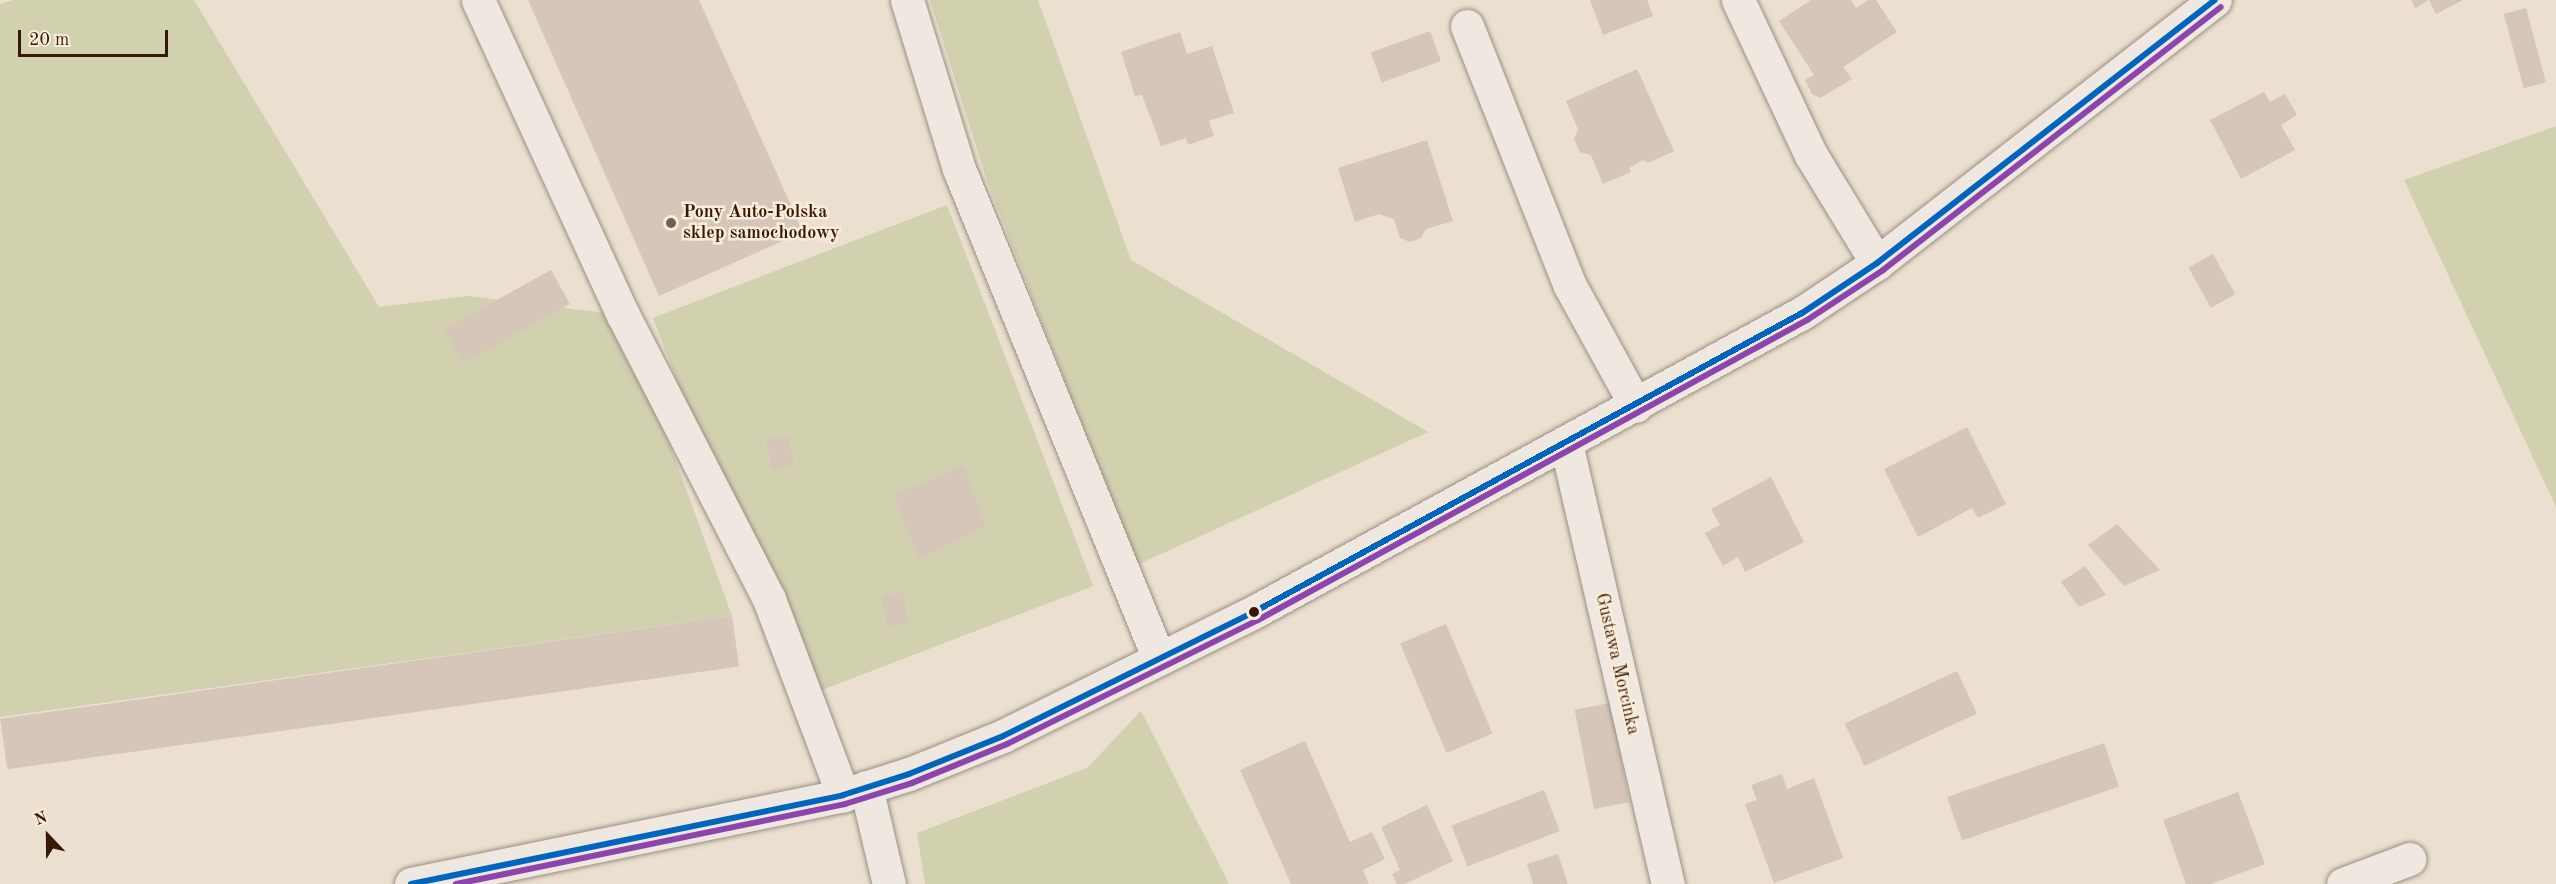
<!DOCTYPE html>
<style>
body{margin:0}
#map{position:relative;width:2556px;height:884px;overflow:hidden;background:#ebdfcf;font-family:"Old Standard TT",serif}
div>[style]{position:absolute}
.green>*{inset:0;background:#d1d0af;transform-origin:0 0}
.building>*{inset:0;background:#d6c6ba;transform-origin:0 0}
.roads{filter:drop-shadow(0 0 2px #9a8f83) drop-shadow(0 0 2px #9a8f83)}
.minor>*{height:33px;margin:-16.5px;padding:0 16.5px;transform-origin:16.5px;border-radius:16.5px;background:#eee8e0}
.bus-1>*{height:6px;margin:-3px;padding:0 3px;transform-origin:3px;border-radius:3px;background:#0065bd}
.bus-2>*{height:6px;margin:-3px;padding:0 3px;transform-origin:3px;border-radius:3px;background:#8e44ad}
.dots>*{width:16px;height:16px;translate:-50% -50%;box-sizing:border-box;border:3px solid #f9ecd9;border-radius:50%}
span{translate:-50% -50%;white-space:nowrap;text-align:center;line-height:1.15;-webkit-text-stroke:5px #f9ecd9;paint-order:stroke}
.poi-label{font-size:18px;color:#381804;font-weight:700}
.left{translate:0 -50%;text-align:left}
.street-label{font-size:18px;color:#381804}
.north{position:absolute;left:18px;top:806px;width:60px;height:60px;-webkit-text-stroke:4px #f9ecd9;paint-order:stroke;rotate:338deg;font-size:16px;font-weight:700;line-height:24px;text-align:center;color:#381804}
.north::after{content:'';display:block;margin:auto;width:21px;height:27px;background:#381804;clip-path:polygon(50% 0,100% 100%,50% 72%,0 100%)}
.scale{position:absolute;left:18px;top:30px;width:150px;height:27px;box-sizing:border-box;border:3px solid #381804;border-top:0;padding-left:8px;font-size:18px;line-height:21px;white-space:nowrap;color:#381804;-webkit-text-stroke:4px #f9ecd9;paint-order:stroke}
</style>
<div id="map">
<div class="green">
<i style="clip-path:polygon(14px 0,194px 0,379px 307px,468px 296px,623px 315px,732px 616px,0 717px,0 4px)"></i>
<i style="clip-path:polygon(930px 0,1038px 0,1131px 260px,1428px 432px,1137px 565px,988px 184px)"></i>
<i style="clip-path:polygon(2556px 126px,2556px 507px,2404px 180px)"></i>
<i style="left:947px;top:205px;width:408px;height:315px;rotate:69deg"></i>
<i style="clip-path:polygon(1141px 711px,1229px 884px,925px 884px,917px 833px,1087px 768px)"></i>
</div>
<div class="building">
<i style="clip-path:polygon(528px 0,699px 0,803px 232px,659px 296px)"></i>
<i style="clip-path:polygon(1590px 0,1647px 0,1653px 16px,1603px 35px)"></i>
<i style="clip-path:polygon(1811px 0,1851px 0,1856px 8px,1868px 0,1876px 0,1897px 32px,1843px 67px,1852px 79px,1820px 98px,1812px 94px,1805px 80px,1814px 75px,1779px 21px)"></i>
<i style="clip-path:polygon(2411px 0,2463px 0,2436px 14px,2429px 0,2415px 8px)"></i>
<i style="left:2526px;top:8px;width:77px;height:23px;rotate:75deg"></i>
<i style="left:1430px;top:31px;width:32px;height:63px;rotate:70deg"></i>
<i style="clip-path:polygon(1180px 32px,1187px 54px,1212px 46px,1234px 113px,1209px 121px,1214px 136px,1188px 145px,1186px 138px,1161px 146px,1142px 95px,1135px 96px,1121px 52px)"></i>
<i style="clip-path:polygon(1637px 69px,1674px 151px,1648px 163px,1643px 160px,1629px 168px,1631px 172px,1603px 184px,1591px 155px,1580px 152px,1577px 146px,1574px 139px,1578px 129px,1566px 101px)"></i>
<i style="clip-path:polygon(2264px 92px,2270px 102px,2285px 94px,2297px 115px,2281px 125px,2295px 150px,2241px 179px,2210px 120px)"></i>
<i style="clip-path:polygon(1427px 140px,1453px 221px,1426px 229px,1421px 238px,1410px 242px,1400px 238px,1394px 219px,1379px 214px,1355px 222px,1338px 168px)"></i>
<i style="left:2213px;top:254px;width:46px;height:28px;rotate:61deg"></i>
<i style="left:551px;top:270px;width:39px;height:122px;rotate:61deg"></i>
<i style="clip-path:polygon(1967px 427px,2006px 504px,1978px 518px,1972px 508px,1918px 537px,1884px 469px)"></i>
<i style="left:789px;top:436px;width:30px;height:23px;rotate:81deg"></i>
<i style="clip-path:polygon(964px 465px,986px 526px,919px 560px,894px 495px)"></i>
<i style="clip-path:polygon(1771px 477px,1804px 542px,1745px 572px,1738px 557px,1723px 566px,1705px 533px,1720px 525px,1711px 509px)"></i>
<i style="clip-path:polygon(2117px 524px,2160px 570px,2124px 586px,2088px 545px)"></i>
<i style="clip-path:polygon(2085px 566px,2106px 595px,2079px 607px,2061px 582px)"></i>
<i style="left:903px;top:592px;width:32px;height:21px;rotate:81deg"></i>
<i style="left:732px;top:616px;width:51px;height:739px;rotate:82deg"></i>
<i style="left:1446px;top:624px;width:119px;height:50px;rotate:67deg"></i>
<i style="left:1957px;top:671px;width:47px;height:124px;rotate:65deg"></i>
<i style="left:1610px;top:703px;width:101px;height:36px;rotate:79deg"></i>
<i style="clip-path:polygon(1305px 741px,1350px 842px,1372px 832px,1385px 859px,1363px 870px,1369px 884px,1291px 884px,1240px 770px)"></i>
<i style="left:2104px;top:743px;width:46px;height:166px;rotate:71deg"></i>
<i style="clip-path:polygon(1782px 774px,1787px 789px,1814px 778px,1843px 858px,1774px 883px,1745px 804px,1757px 800px,1751px 785px)"></i>
<i style="left:1544px;top:790px;width:44px;height:99px;rotate:69deg"></i>
<i style="clip-path:polygon(2238px 792px,2265px 864px,2211px 884px,2186px 884px,2163px 820px)"></i>
<i style="clip-path:polygon(1427px 805px,1453px 861px,1405px 884px,1397px 884px,1392px 874px,1400px 870px,1381px 827px)"></i>
<i style="clip-path:polygon(1558px 854px,1568px 884px,1533px 884px,1527px 864px)"></i>
</div>
<div class="roads">
<div class="minor">
<i style="left:478px;top:0;width:347px;rotate:65.3deg"></i>
<i style="left:623px;top:315px;width:319px;rotate:62.8deg"></i>
<i style="left:769px;top:599px;width:210px;rotate:69.3deg"></i>
<i style="left:907px;top:0;width:177px;rotate:72.9deg"></i>
<i style="left:959px;top:169px;width:529px;rotate:67.8deg"></i>
<i style="left:1738px;top:0;width:171px;rotate:64.8deg"></i>
<i style="left:1811px;top:155px;width:127px;rotate:58.6deg"></i>
<i style="left:1467px;top:26px;width:277px;rotate:68.4deg"></i>
<i style="left:1569px;top:284px;width:139px;rotate:61.2deg"></i>
<i style="left:1566px;top:443px;width:453px;rotate:77deg"></i>
<i style="left:866px;top:787px;width:100px;rotate:76.7deg"></i>
<i style="left:411px;top:884px;width:441px;rotate:-11.6deg"></i>
<i style="left:843px;top:795px;width:69px;rotate:-17.7deg"></i>
<i style="left:909px;top:774px;width:101px;rotate:-22deg"></i>
<i style="left:1003px;top:736px;width:280px;rotate:-26.3deg"></i>
<i style="left:1254px;top:612px;width:624px;rotate:-28.62deg"></i>
<i style="left:1802px;top:313px;width:90px;rotate:-33.7deg"></i>
<i style="left:1877px;top:263px;width:428px;rotate:-37.9deg"></i>
<i style="left:2343px;top:884px;width:71px;rotate:-20.7deg"></i>
</div>
</div>
<div class="bus-1">
<i style="left:411px;top:884px;width:441px;rotate:-11.6deg"></i>
<i style="left:843px;top:795px;width:69px;rotate:-17.7deg"></i>
<i style="left:909px;top:774px;width:101px;rotate:-22deg"></i>
<i style="left:1003px;top:736px;width:280px;rotate:-26.3deg"></i>
<i style="left:1254px;top:612px;width:624px;rotate:-28.62deg"></i>
<i style="left:1802px;top:313px;width:90px;rotate:-33.7deg"></i>
<i style="left:1877px;top:263px;width:428px;rotate:-37.9deg"></i>
</div>
<div class="bus-2">
<i style="left:456px;top:884px;width:397px;rotate:-11.6deg"></i>
<i style="left:845px;top:804px;width:70px;rotate:-17.4deg"></i>
<i style="left:912px;top:783px;width:103px;rotate:-22.3deg"></i>
<i style="left:1007px;top:744px;width:280px;rotate:-26.3deg"></i>
<i style="left:1258px;top:620px;width:626px;rotate:-28.65deg"></i>
<i style="left:1807px;top:320px;width:91px;rotate:-33.3deg"></i>
<i style="left:1883px;top:270px;width:428px;rotate:-37.9deg"></i>
</div>
<div class="dots">
<i style="left:671px;top:223px;background:#775e4b"></i>
<i style="left:1254px;top:612px;background:#381804"></i>
</div>
<div class="poi-label">
<span class="left" style="left:683px;top:223px">Pony Auto-Polska<br>sklep samochodowy</span>
</div>
<div class="street-label">
<span style="left:1617px;top:664px;rotate:77deg">Gustawa Morcinka</span>
</div>
<div class="north">N</div>
<div class="scale">20 m</div>
</div>
